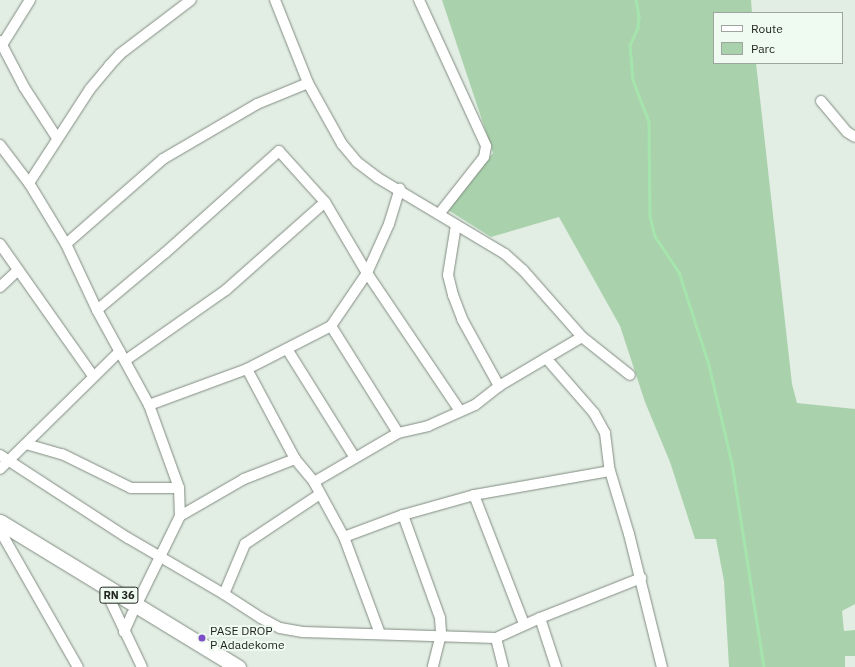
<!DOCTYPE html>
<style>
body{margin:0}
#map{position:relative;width:855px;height:667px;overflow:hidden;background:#e2ede3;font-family:"IBM Plex Sans",sans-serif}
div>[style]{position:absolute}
.green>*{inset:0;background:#a9d2ac}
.stream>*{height:2.5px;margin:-1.25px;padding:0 1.25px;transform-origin:1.25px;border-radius:1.25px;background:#a6e4ad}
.roads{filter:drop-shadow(0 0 1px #828c82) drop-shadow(0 0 1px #828c82)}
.street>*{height:10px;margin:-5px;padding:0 5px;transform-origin:5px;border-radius:5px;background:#fff}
.primary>*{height:15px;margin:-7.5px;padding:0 7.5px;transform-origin:7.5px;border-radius:7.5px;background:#fff}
.dots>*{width:11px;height:11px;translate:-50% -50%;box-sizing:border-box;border:2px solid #effaf0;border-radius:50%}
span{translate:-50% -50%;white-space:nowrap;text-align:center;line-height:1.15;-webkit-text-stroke:4px #effaf0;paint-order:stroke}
.shield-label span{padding:1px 3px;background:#effaf0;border:1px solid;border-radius:3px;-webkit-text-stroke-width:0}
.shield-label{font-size:11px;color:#222622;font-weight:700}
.poi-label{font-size:12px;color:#222622}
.left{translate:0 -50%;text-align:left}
.legend{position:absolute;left:713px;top:12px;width:130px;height:52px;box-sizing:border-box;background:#effaf0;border:1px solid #9da59e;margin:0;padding:5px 7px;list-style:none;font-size:12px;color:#222622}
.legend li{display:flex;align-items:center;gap:8px;height:20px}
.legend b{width:20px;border:1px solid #9da59e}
</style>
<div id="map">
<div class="green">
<i style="clip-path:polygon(442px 0,751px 0,752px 13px,714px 13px,714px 63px,756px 63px,792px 384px,797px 403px,855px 409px,855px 604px,842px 611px,844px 631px,855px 630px,855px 656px,845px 656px,845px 667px,729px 667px,724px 581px,716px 539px,695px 539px,670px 462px,645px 402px,620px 326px,559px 217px,491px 237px,448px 210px,493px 153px)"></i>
</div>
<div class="stream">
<i style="left:636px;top:0;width:16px;rotate:79deg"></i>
<i style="left:639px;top:16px;width:12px;rotate:95deg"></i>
<i style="left:638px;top:28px;width:19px;rotate:115deg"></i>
<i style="left:630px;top:45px;width:35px;rotate:85deg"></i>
<i style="left:633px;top:80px;width:45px;rotate:69.1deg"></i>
<i style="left:649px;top:122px;width:94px;rotate:89.4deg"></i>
<i style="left:650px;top:216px;width:21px;rotate:76deg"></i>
<i style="left:655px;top:236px;width:43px;rotate:56.3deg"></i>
<i style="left:679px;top:272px;width:98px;rotate:72.1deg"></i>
<i style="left:709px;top:365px;width:101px;rotate:76.8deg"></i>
<i style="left:732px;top:463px;width:206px;rotate:81.1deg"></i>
</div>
<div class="roads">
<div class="street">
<i style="left:275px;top:0;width:89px;rotate:68.3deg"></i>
<i style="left:308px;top:83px;width:70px;rotate:60.9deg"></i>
<i style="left:342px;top:144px;width:23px;rotate:50deg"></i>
<i style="left:357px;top:162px;width:26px;rotate:37deg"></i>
<i style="left:378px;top:178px;width:148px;rotate:30.9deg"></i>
<i style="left:505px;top:254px;width:24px;rotate:42deg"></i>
<i style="left:523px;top:270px;width:89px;rotate:48.6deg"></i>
<i style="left:582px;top:337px;width:61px;rotate:38.4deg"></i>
<i style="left:419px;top:0;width:161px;rotate:65.3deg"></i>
<i style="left:486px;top:146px;width:11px;rotate:100deg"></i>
<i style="left:484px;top:157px;width:73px;rotate:128.3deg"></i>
<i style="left:0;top:41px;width:52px;rotate:62.4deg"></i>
<i style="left:24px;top:87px;width:61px;rotate:57.1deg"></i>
<i style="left:2px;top:45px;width:53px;rotate:-58.1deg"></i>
<i style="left:821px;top:101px;width:40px;rotate:50deg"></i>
<i style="left:847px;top:132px;width:9px;rotate:32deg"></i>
<i style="left:0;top:145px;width:48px;rotate:52.7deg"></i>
<i style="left:29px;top:183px;width:71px;rotate:58.8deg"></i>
<i style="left:66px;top:244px;width:73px;rotate:64.8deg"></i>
<i style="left:97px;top:310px;width:108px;rotate:61.3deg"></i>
<i style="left:149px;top:405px;width:88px;rotate:70.1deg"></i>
<i style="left:179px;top:488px;width:28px;rotate:88deg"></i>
<i style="left:180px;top:516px;width:100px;rotate:116.1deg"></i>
<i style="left:29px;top:183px;width:112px;rotate:-57deg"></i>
<i style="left:90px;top:89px;width:30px;rotate:-50deg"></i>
<i style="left:109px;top:66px;width:16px;rotate:-47deg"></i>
<i style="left:120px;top:54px;width:89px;rotate:-37.3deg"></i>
<i style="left:456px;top:225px;width:51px;rotate:99.1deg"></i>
<i style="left:448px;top:275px;width:21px;rotate:76deg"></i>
<i style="left:453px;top:295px;width:26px;rotate:69deg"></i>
<i style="left:462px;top:319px;width:77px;rotate:61.1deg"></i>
<i style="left:0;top:244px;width:161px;rotate:54.8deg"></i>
<i style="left:66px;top:244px;width:129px;rotate:-41.2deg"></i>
<i style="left:163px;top:159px;width:109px;rotate:-30.3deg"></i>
<i style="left:257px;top:104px;width:55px;rotate:-22.4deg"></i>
<i style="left:0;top:287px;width:25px;rotate:-43deg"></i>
<i style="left:97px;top:310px;width:89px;rotate:-40deg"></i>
<i style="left:165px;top:253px;width:153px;rotate:-41.8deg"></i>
<i style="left:279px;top:151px;width:69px;rotate:48deg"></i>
<i style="left:325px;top:202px;width:82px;rotate:59.4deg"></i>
<i style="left:367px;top:273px;width:166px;rotate:56deg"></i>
<i style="left:331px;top:326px;width:126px;rotate:57.9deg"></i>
<i style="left:287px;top:349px;width:128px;rotate:58deg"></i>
<i style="left:546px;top:358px;width:73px;rotate:48.9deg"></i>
<i style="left:594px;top:413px;width:23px;rotate:61deg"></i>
<i style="left:605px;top:433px;width:38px;rotate:83deg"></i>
<i style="left:610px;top:471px;width:66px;rotate:73.2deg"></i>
<i style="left:629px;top:534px;width:137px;rotate:76.1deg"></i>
<i style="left:126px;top:360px;width:122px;rotate:-35deg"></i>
<i style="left:226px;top:290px;width:132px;rotate:-41.6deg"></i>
<i style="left:247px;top:369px;width:102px;rotate:61.9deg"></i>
<i style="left:295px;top:459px;width:30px;rotate:50deg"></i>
<i style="left:314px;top:482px;width:63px;rotate:61.4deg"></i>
<i style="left:344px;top:537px;width:103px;rotate:69.6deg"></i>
<i style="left:149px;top:405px;width:104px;rotate:-20.2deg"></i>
<i style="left:247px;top:369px;width:94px;rotate:-27.1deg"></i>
<i style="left:331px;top:326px;width:64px;rotate:-55.8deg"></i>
<i style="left:367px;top:273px;width:54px;rotate:-65.8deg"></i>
<i style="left:389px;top:224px;width:37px;rotate:-73deg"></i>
<i style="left:26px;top:444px;width:37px;rotate:16deg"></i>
<i style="left:62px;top:454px;width:77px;rotate:26.2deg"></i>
<i style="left:131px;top:488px;width:48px"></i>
<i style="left:0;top:455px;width:153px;rotate:33deg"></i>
<i style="left:128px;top:538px;width:111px;rotate:30.3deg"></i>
<i style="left:224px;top:594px;width:44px;rotate:33deg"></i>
<i style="left:261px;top:618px;width:21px;rotate:28deg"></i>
<i style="left:280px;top:628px;width:23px;rotate:10deg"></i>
<i style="left:303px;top:632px;width:193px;rotate:1.8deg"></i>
<i style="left:496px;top:638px;width:48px;rotate:-24.4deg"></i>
<i style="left:540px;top:618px;width:109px;rotate:-21.6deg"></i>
<i style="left:0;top:469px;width:168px;rotate:-44.5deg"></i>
<i style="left:314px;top:482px;width:97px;rotate:-30.3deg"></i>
<i style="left:398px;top:433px;width:31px;rotate:-13deg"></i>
<i style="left:428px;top:426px;width:51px;rotate:-24.1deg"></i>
<i style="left:475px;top:405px;width:31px;rotate:-38deg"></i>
<i style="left:499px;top:386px;width:96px;rotate:-30.6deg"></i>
<i style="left:474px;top:495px;width:138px;rotate:68.8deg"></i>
<i style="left:403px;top:515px;width:109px;rotate:70.2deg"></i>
<i style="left:440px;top:618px;width:16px;rotate:86deg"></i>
<i style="left:441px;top:634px;width:34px;rotate:104deg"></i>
<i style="left:180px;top:516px;width:74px;rotate:-30deg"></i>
<i style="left:244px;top:479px;width:55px;rotate:-21.4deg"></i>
<i style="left:2px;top:534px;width:153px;rotate:60.3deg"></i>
<i style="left:344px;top:537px;width:63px;rotate:-20.4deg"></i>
<i style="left:403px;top:515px;width:74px;rotate:-15.7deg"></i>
<i style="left:474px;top:495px;width:138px;rotate:-10deg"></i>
<i style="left:224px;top:594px;width:54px;rotate:-67.2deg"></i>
<i style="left:245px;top:544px;width:90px;rotate:-33.7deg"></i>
<i style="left:110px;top:600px;width:74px;rotate:64.5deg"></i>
<i style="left:540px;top:618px;width:52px;rotate:71.9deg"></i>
<i style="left:124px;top:632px;width:20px;rotate:-66deg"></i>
<i style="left:496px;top:638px;width:30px;rotate:76deg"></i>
</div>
<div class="primary">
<i style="left:0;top:522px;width:279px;rotate:31.4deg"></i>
</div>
</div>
<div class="dots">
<i style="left:202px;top:638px;background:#7c4fc7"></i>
</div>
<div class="shield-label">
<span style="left:119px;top:595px">RN 36</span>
</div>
<div class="poi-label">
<span class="left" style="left:210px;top:638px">PASE DROP<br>P Adadekome</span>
</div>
<ul class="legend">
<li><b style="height:5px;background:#fff"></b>Route</li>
<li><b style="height:11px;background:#a9d2ac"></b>Parc</li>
</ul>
</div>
